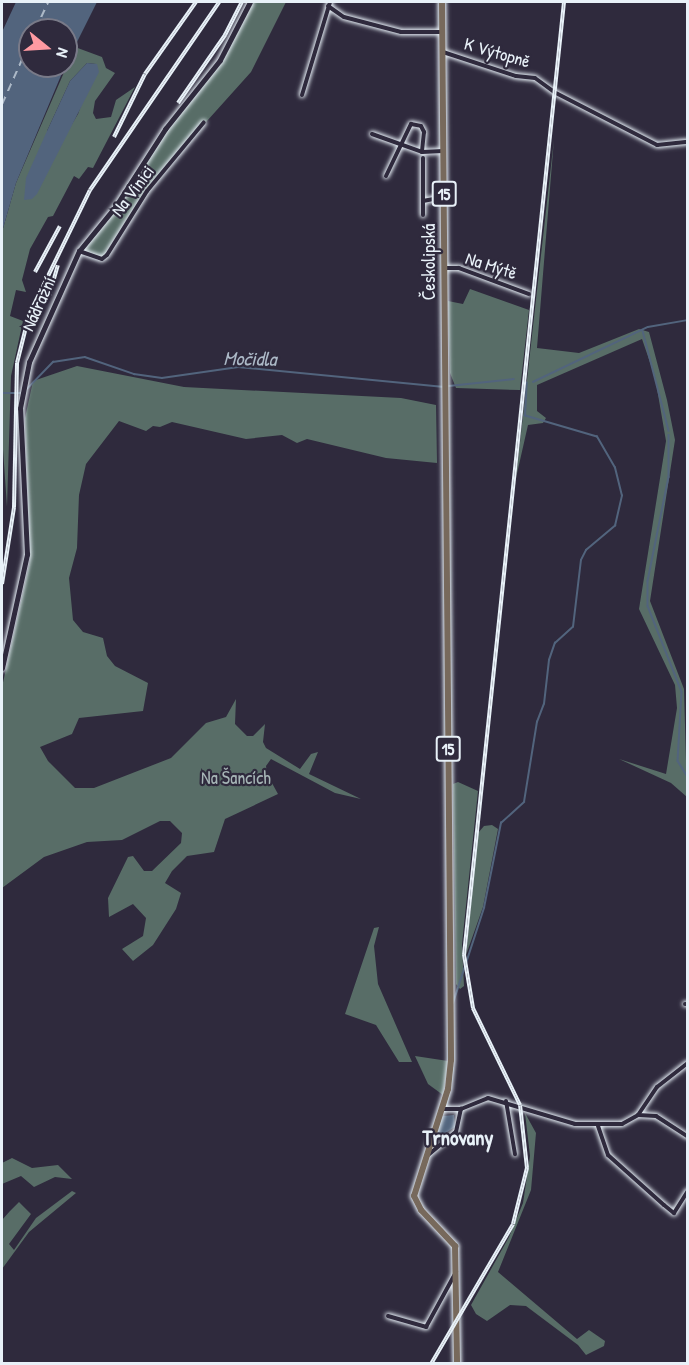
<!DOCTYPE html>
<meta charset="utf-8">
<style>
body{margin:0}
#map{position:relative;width:689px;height:1365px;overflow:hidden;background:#2f2a3d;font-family:"Patrick Hand",sans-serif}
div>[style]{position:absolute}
.green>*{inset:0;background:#586d67}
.water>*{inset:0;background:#52647d}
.stream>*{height:1.5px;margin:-0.75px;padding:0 0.75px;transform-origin:0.75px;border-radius:0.75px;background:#52647d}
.ferry>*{height:1.5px;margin-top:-0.75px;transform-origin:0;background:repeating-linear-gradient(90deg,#acb9c7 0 8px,transparent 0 14px)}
.roads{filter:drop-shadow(0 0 2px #e8f1f8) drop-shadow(0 0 2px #e8f1f8)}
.street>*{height:4px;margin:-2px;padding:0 2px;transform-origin:2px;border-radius:2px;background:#2f2a3d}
.secondary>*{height:5px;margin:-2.5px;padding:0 2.5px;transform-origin:2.5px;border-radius:2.5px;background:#2f2a3d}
.primary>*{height:6px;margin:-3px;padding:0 3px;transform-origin:3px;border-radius:3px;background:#77695c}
.rail>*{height:4px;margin-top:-2px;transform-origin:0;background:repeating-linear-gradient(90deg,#2f2a3d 0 4.5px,#e8f1f8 0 9px);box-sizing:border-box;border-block:2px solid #e8f1f8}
span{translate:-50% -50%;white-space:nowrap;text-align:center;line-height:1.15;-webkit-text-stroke:4.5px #2f2a3d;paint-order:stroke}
.shield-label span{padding:2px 4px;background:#2f2a3d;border:2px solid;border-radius:4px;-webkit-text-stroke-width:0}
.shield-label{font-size:16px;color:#e8f1f8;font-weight:700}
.street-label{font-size:18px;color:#e8f1f8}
.park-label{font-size:18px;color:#a7b6b7}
.water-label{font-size:20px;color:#acb9c7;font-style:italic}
.quarter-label{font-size:21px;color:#e8f1f8;font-weight:700}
.frame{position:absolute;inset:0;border:3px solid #e8f1f8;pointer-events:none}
.north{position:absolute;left:18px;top:18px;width:60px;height:60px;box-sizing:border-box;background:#2f2a3d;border:2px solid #797a88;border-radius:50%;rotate:108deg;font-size:16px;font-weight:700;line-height:24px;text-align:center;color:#e8f1f8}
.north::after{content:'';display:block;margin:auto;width:21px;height:27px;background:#ff9aa2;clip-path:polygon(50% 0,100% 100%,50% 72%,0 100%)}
</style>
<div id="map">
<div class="green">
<i style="clip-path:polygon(252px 2px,286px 2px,251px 72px,145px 190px,105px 254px,101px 257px,82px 250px,167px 130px,221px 60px)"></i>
<i style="clip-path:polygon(evenodd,75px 47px,102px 57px,106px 68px,115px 73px,95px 101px,93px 113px,96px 119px,111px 117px,116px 100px,135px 87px,93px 168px,88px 167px,79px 179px,74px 176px,53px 216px,48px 217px,30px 249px,22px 280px,26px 292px,16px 290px,10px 316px,23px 321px,11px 376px,7px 507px,2px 435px,2px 232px,16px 183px,75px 47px,87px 63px,96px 64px,78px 114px,72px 124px,47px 131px,70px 81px,87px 63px)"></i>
<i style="clip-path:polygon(554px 139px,537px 348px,579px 353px,639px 329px,649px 332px,667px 400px,675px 440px,650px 601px,684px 689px,687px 797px,671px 783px,619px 759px,666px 774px,677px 708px,675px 685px,639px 609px,666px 441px,655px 377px,642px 339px,537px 385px,537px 411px,546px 418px,543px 423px,528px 425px,516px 478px)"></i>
<i style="clip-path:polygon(470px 289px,529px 310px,520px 390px,456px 388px,450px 373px,448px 301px,463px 304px)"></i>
<i style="clip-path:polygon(77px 366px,184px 387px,401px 398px,436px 405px,437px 463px,386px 458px,307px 439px,297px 443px,282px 435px,246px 439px,172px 422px,160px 427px,153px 426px,146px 431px,119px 421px,86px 464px,79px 495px,77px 548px,69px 578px,73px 620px,83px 632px,103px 638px,107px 656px,115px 666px,148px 683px,143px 711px,79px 718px,72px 734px,40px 747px,48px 761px,75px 788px,94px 788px,171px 758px,206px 723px,226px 717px,236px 699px,235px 724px,247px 736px,253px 736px,265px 724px,263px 742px,266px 748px,300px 769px,311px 754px,318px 752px,309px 774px,361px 799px,335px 793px,271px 759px,266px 766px,267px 774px,278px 794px,225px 819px,214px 852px,187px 856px,172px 871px,165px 883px,181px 893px,176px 909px,153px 945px,133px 961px,122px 949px,143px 936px,146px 918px,133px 904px,109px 917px,108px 898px,128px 857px,133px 856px,144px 871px,152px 871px,181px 843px,182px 833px,170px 821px,160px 821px,122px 840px,87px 842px,44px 857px,2px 888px,2px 687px,30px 561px,25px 418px,33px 381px)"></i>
<i style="clip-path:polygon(458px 782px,478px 791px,462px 944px,464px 986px,460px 989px,456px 984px,453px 784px)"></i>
<i style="clip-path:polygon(492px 825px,498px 829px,483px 907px,466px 955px,478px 833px,484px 826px)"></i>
<i style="clip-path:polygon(379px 927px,374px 946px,378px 984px,412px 1062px,399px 1062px,376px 1025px,345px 1014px,374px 928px)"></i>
<i style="clip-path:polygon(415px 1056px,448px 1061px,443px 1095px,428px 1084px)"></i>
<i style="clip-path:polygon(525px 1113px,536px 1133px,531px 1190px,498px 1272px,577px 1339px,589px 1330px,605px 1341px,604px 1346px,586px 1355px,578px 1345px,526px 1306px,510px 1305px,487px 1321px,476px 1314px,471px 1305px,509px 1237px,523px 1203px,530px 1156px)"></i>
<i style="clip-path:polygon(12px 1158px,32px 1168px,58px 1165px,72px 1179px,55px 1177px,34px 1187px,21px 1176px,2px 1184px,2px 1163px)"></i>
<i style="clip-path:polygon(72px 1191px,76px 1193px,29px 1232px,2px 1269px,2px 1220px,10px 1211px,19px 1202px,31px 1214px,9px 1244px,14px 1250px,36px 1218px)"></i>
</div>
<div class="water">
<i style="clip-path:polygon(16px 2px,97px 2px,66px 64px,66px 30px,30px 30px,30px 66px,65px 66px,16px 183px,2px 232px,2px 32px)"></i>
<i style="clip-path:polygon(87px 63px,97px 64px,99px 72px,37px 194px,32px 199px,24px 200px,26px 178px,47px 131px,70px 81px)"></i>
<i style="clip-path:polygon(454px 1115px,455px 1127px,436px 1139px,442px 1116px)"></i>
</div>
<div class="stream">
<i style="left:643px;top:331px;width:103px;rotate:75.4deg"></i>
<i style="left:533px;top:382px;width:127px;rotate:-25.6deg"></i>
<i style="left:648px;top:327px;width:41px;rotate:-9.9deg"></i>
<i style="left:449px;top:386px;width:65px;rotate:-6.1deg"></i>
<i style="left:26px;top:390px;width:39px;rotate:-46deg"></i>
<i style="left:53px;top:362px;width:32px;rotate:-9deg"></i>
<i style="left:85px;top:357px;width:52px;rotate:19.1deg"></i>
<i style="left:134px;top:374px;width:28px;rotate:8deg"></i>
<i style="left:162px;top:378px;width:77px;rotate:-8.2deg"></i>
<i style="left:238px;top:367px;width:207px;rotate:5.5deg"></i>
<i style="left:2px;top:393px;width:18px"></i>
<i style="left:669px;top:435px;width:42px;rotate:90deg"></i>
<i style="left:669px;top:477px;width:106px;rotate:101.4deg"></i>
<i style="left:648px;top:581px;width:25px;rotate:90deg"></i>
<i style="left:648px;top:606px;width:92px;rotate:68.4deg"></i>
<i style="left:682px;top:692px;width:69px;rotate:93.3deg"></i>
<i style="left:678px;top:761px;width:19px;rotate:58deg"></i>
<i style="left:453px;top:1003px;width:100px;rotate:-71.9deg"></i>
<i style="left:484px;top:908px;width:87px;rotate:-78.7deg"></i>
<i style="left:501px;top:823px;width:31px;rotate:-42deg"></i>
<i style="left:524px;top:802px;width:81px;rotate:-80.8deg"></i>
<i style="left:537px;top:722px;width:19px;rotate:-69deg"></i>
<i style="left:544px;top:704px;width:44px;rotate:-83.5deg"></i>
<i style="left:549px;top:660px;width:18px;rotate:-71deg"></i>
<i style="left:555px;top:643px;width:24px;rotate:-42deg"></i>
<i style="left:573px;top:627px;width:67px;rotate:-83.2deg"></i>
<i style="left:581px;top:560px;width:11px;rotate:-63deg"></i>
<i style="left:586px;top:550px;width:38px;rotate:-40deg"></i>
<i style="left:615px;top:526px;width:31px;rotate:-77deg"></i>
<i style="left:622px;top:496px;width:29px;rotate:-104deg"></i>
<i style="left:615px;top:468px;width:36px;rotate:-120deg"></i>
<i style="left:597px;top:437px;width:75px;rotate:-163.7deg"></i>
<i style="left:525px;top:416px;width:33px;rotate:-87deg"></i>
<i style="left:451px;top:1084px;width:16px;rotate:-83deg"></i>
<i style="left:446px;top:1107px;width:13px;rotate:-77deg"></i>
</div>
<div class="ferry">
<i style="left:35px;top:30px;width:31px;rotate:-65deg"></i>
<i style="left:2px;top:104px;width:69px;rotate:-66deg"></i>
</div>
<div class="roads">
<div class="street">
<i style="left:328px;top:6px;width:19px;rotate:35deg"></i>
<i style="left:344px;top:17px;width:59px;rotate:14.7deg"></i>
<i style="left:401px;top:32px;width:41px"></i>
<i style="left:443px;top:52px;width:77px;rotate:18.2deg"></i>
<i style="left:516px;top:76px;width:19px;rotate:6deg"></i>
<i style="left:535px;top:78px;width:24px;rotate:36deg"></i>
<i style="left:554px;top:92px;width:116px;rotate:27.2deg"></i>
<i style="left:657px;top:145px;width:31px;rotate:-6deg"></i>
<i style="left:302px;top:95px;width:97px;rotate:-73.2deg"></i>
<i style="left:372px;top:134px;width:53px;rotate:19.8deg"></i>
<i style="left:422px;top:152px;width:21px;rotate:-3deg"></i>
<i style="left:423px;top:158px;width:57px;rotate:90deg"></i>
<i style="left:386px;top:176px;width:58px;rotate:-64.3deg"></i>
<i style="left:411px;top:124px;width:10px;rotate:11deg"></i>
<i style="left:421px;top:126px;width:7px;rotate:63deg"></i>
<i style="left:424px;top:132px;width:20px;rotate:96deg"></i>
<i style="left:423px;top:201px;width:20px;rotate:-11deg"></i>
<i style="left:79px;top:251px;width:24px;rotate:19deg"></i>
<i style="left:102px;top:259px;width:6px;rotate:-39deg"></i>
<i style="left:107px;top:255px;width:75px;rotate:-58deg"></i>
<i style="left:147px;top:191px;width:89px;rotate:-50.4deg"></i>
<i style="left:445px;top:268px;width:14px"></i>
<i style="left:459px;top:268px;width:75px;rotate:20.4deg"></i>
<i style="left:685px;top:1004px;width:3px"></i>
<i style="left:506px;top:1101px;width:54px;rotate:80.4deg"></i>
<i style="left:442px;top:1109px;width:19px"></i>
<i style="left:461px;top:1109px;width:29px;rotate:-22deg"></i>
<i style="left:488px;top:1098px;width:91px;rotate:16.6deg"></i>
<i style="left:575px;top:1124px;width:47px"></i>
<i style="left:622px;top:1124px;width:18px;rotate:-29deg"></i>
<i style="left:638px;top:1115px;width:34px;rotate:-56deg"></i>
<i style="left:657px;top:1087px;width:39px;rotate:-38deg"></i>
<i style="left:638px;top:1115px;width:18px;rotate:3deg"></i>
<i style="left:656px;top:1116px;width:38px;rotate:33deg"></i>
<i style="left:598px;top:1126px;width:31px;rotate:71deg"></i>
<i style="left:608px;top:1155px;width:75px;rotate:41.8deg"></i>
<i style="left:664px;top:1205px;width:13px;rotate:39deg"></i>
<i style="left:674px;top:1213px;width:26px;rotate:-58deg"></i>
<i style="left:427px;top:1156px;width:38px;rotate:-40deg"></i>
<i style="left:456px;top:1132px;width:24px;rotate:-78deg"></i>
<i style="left:388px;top:1316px;width:40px;rotate:16deg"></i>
<i style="left:426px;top:1327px;width:63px;rotate:-61.4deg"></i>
</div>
<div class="secondary">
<i style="left:2px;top:668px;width:117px;rotate:-77.6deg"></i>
<i style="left:27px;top:554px;width:146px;rotate:-92.7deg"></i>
<i style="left:20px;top:408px;width:47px;rotate:-78.9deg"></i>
<i style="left:29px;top:362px;width:122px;rotate:-65.8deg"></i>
<i style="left:79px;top:251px;width:57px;rotate:-50.7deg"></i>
<i style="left:115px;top:207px;width:93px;rotate:-57.3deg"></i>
<i style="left:165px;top:129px;width:88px;rotate:-51.4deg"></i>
<i style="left:220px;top:60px;width:65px;rotate:-62.7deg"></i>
</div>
<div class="primary">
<i style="left:442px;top:2px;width:1058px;rotate:89.51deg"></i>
<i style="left:451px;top:1060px;width:29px;rotate:96deg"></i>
<i style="left:448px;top:1089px;width:112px;rotate:107.6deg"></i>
<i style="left:414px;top:1196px;width:16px;rotate:63deg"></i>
<i style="left:421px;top:1210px;width:50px;rotate:46.6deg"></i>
<i style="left:455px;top:1246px;width:118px;rotate:89deg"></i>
</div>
</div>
<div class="rail">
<i style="left:178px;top:103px;width:83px;rotate:-55.3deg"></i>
<i style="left:225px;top:35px;width:37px;rotate:-63deg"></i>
<i style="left:114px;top:137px;width:70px;rotate:-63.8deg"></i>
<i style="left:145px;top:74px;width:88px;rotate:-54.7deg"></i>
<i style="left:35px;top:272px;width:52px;rotate:-61.5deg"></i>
<i style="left:49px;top:296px;width:32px;rotate:-74deg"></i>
<i style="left:2px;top:584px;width:78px;rotate:-81.1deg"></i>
<i style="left:14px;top:507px;width:144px;rotate:-88.8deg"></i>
<i style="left:17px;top:363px;width:49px;rotate:-76deg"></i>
<i style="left:29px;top:315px;width:139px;rotate:-64deg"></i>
<i style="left:90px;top:190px;width:228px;rotate:-55.5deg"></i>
<i style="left:431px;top:1364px;width:162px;rotate:-59.6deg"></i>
<i style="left:513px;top:1224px;width:58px;rotate:-76deg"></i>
<i style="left:527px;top:1168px;width:63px;rotate:-96.3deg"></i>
<i style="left:520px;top:1105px;width:108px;rotate:-115.9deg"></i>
<i style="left:473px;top:1008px;width:54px;rotate:-99.6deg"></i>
<i style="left:464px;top:955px;width:958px;rotate:-84.01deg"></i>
</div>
<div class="shield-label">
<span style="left:444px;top:194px">15</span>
<span style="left:448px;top:749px">15</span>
</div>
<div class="street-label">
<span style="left:497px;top:53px;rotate:16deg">K Výtopně</span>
<span style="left:133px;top:191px;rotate:-53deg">Na Vinici</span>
<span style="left:429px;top:262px;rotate:-90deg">Českolipská</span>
<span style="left:491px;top:266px;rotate:18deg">Na Mýtě</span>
<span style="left:39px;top:304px;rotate:-66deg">Nádražní</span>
</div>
<div class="park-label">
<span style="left:236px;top:778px">Na Šancích</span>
</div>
<div class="water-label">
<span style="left:250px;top:358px;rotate:1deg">Močidla</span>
</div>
<div class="quarter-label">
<span style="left:458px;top:1138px">Trnovany</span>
</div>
<div class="frame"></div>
<div class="north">N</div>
</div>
